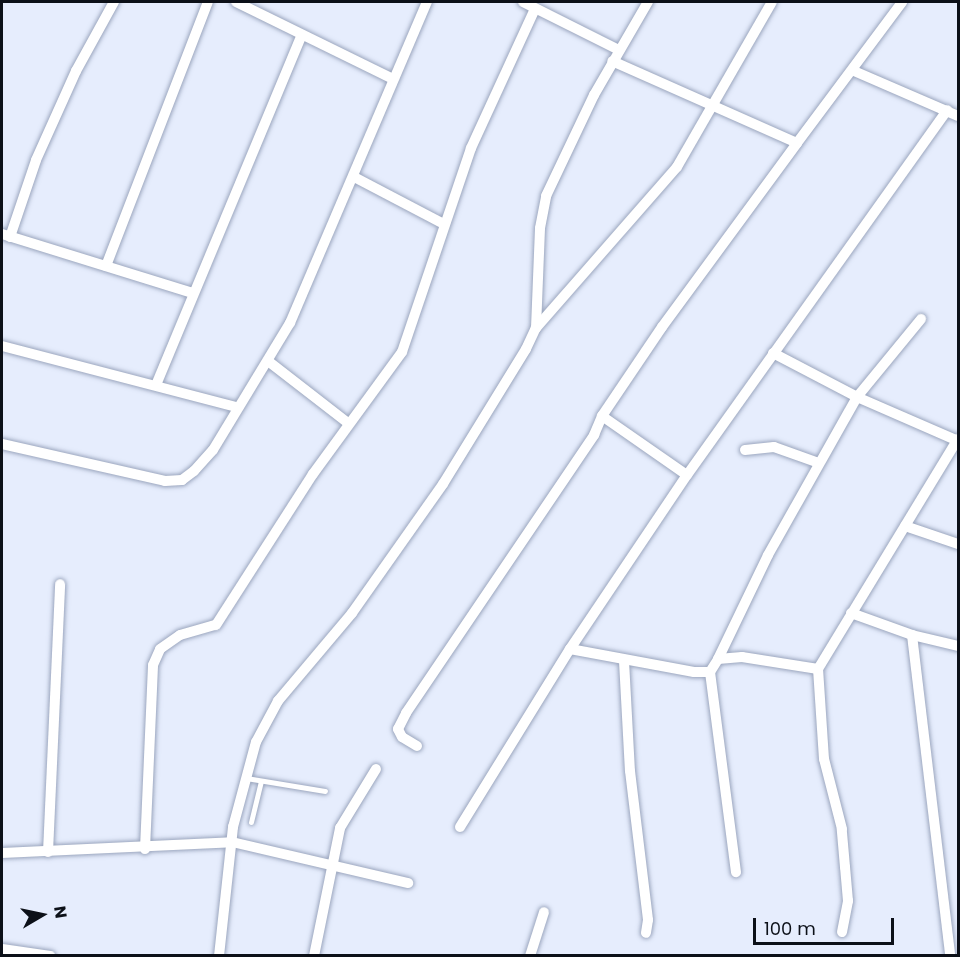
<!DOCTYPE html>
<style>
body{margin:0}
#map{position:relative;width:960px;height:957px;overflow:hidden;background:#e6edfd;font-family:Poppins,sans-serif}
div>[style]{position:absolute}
.roads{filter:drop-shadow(0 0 2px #9ba6be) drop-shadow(0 0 2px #9ba6be)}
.lane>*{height:5px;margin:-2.5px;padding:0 2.5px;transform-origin:2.5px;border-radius:2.5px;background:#fff}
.street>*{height:10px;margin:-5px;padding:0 5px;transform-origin:5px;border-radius:5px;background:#fff}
span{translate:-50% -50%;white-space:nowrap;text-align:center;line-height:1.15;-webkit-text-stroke:6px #e6edfd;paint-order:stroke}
.frame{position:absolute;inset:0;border:3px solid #0c1018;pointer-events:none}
.north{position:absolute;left:12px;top:885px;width:60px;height:60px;-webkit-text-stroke:4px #e6edfd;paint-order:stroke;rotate:81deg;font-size:16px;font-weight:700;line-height:24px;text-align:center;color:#0c1018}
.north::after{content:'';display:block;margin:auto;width:21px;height:27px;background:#0c1018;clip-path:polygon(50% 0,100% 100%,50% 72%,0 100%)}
.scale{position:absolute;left:753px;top:918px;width:141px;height:27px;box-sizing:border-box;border:3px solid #0c1018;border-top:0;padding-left:8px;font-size:18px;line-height:21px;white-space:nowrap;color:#0c1018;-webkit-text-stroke:4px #e6edfd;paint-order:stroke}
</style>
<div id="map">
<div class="roads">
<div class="lane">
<i style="left:246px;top:778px;width:80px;rotate:9.3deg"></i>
<i style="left:251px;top:822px;width:42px;rotate:-76.3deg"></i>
</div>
<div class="street">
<i style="left:236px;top:2px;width:175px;rotate:26.1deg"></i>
<i style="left:523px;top:2px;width:107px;rotate:26.6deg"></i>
<i style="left:854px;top:71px;width:113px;rotate:23.4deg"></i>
<i style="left:797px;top:143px;width:176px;rotate:-53.3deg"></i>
<i style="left:354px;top:177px;width:102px;rotate:27.6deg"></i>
<i style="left:2px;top:234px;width:200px;rotate:17.2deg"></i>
<i style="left:10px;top:237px;width:81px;rotate:-71.3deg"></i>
<i style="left:36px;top:160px;width:98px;rotate:-65.8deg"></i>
<i style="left:76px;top:71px;width:79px;rotate:-61.2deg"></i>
<i style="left:106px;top:266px;width:283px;rotate:-68.9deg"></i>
<i style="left:536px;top:328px;width:214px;rotate:-48.8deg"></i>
<i style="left:677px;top:167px;width:190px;rotate:-60.1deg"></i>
<i style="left:2px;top:346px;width:243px;rotate:14.6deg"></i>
<i style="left:773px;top:353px;width:95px;rotate:27.6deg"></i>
<i style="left:857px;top:397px;width:110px;rotate:23.5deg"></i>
<i style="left:268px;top:361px;width:101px;rotate:37.8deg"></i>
<i style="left:156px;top:385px;width:379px;rotate:-67.4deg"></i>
<i style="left:602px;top:416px;width:103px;rotate:34.8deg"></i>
<i style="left:2px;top:444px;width:167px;rotate:12.8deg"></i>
<i style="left:165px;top:481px;width:17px;rotate:-3deg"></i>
<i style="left:182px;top:480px;width:15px;rotate:-37deg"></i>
<i style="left:194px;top:471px;width:28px;rotate:-48deg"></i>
<i style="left:213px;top:450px;width:149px;rotate:-58.8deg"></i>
<i style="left:290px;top:323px;width:349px;rotate:-66.9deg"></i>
<i style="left:745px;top:450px;width:29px;rotate:-6deg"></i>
<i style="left:774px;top:447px;width:48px;rotate:19.6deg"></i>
<i style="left:905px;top:526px;width:56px;rotate:18.8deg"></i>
<i style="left:851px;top:613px;width:65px;rotate:19.8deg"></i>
<i style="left:912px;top:635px;width:47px;rotate:13.4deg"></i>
<i style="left:912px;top:635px;width:323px;rotate:83.2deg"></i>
<i style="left:570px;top:649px;width:126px;rotate:10.5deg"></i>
<i style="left:694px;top:672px;width:16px"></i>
<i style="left:710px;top:672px;width:15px;rotate:-58deg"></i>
<i style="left:718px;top:659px;width:24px;rotate:-5deg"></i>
<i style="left:742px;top:657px;width:77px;rotate:9deg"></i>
<i style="left:718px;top:659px;width:115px;rotate:-64.3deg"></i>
<i style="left:768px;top:555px;width:181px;rotate:-60.6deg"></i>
<i style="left:857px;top:397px;width:101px;rotate:-50.6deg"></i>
<i style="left:624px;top:661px;width:110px;rotate:86.9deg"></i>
<i style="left:630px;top:771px;width:150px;rotate:83.1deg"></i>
<i style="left:648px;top:920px;width:13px;rotate:99deg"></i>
<i style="left:710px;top:672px;width:202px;rotate:82.6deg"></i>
<i style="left:417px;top:746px;width:17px;rotate:-149deg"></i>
<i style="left:402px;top:737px;width:9px;rotate:-117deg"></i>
<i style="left:398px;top:729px;width:18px;rotate:-63deg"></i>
<i style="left:406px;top:713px;width:336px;rotate:-55.9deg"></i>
<i style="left:594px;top:435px;width:21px;rotate:-67deg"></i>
<i style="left:602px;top:416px;width:107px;rotate:-56deg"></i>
<i style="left:662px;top:327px;width:228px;rotate:-53.7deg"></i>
<i style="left:797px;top:143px;width:202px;rotate:-156.1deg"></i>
<i style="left:460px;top:827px;width:209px;rotate:-58.3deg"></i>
<i style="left:570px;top:649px;width:210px;rotate:-56.1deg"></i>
<i style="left:687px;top:475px;width:448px;rotate:-54.5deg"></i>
<i style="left:145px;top:849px;width:184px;rotate:-87.5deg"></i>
<i style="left:153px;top:665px;width:17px;rotate:-66deg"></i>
<i style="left:160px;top:649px;width:24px;rotate:-35deg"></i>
<i style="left:180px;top:635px;width:37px;rotate:-16deg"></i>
<i style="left:216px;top:625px;width:179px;rotate:-57.3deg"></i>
<i style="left:313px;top:474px;width:151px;rotate:-53.9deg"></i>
<i style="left:402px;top:352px;width:215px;rotate:-71.3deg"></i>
<i style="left:471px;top:148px;width:153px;rotate:-65.3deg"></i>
<i style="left:48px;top:852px;width:268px;rotate:-87.4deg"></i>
<i style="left:2px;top:853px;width:230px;rotate:-2.7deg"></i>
<i style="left:232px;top:842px;width:181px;rotate:13.1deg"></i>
<i style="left:842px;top:932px;width:32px;rotate:-79deg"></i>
<i style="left:848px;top:901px;width:34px;rotate:-95deg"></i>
<i style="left:845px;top:867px;width:38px;rotate:-95deg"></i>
<i style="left:842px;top:829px;width:72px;rotate:-104.4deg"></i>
<i style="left:824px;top:759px;width:90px;rotate:-93.8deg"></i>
<i style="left:818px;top:669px;width:269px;rotate:-58.7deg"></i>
<i style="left:2px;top:949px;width:49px;rotate:8.3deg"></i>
<i style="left:219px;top:956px;width:130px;rotate:-83.8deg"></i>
<i style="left:233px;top:827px;width:88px;rotate:-74.9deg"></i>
<i style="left:256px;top:742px;width:47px;rotate:-61.8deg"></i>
<i style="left:278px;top:701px;width:115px;rotate:-49.9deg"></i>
<i style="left:352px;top:613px;width:158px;rotate:-54.8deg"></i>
<i style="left:443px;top:484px;width:158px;rotate:-58.4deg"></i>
<i style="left:526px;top:349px;width:23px;rotate:-65deg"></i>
<i style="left:536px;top:328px;width:100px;rotate:-87.7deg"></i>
<i style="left:540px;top:228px;width:33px;rotate:-79deg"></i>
<i style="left:546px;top:196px;width:112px;rotate:-64.6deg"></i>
<i style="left:594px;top:95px;width:108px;rotate:-59.9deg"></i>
<i style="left:314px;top:956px;width:131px;rotate:-78.5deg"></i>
<i style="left:340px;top:828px;width:69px;rotate:-58.6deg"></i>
<i style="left:530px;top:956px;width:46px;rotate:-72.3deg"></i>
</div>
</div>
<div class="frame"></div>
<div class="north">N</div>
<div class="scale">100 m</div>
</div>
